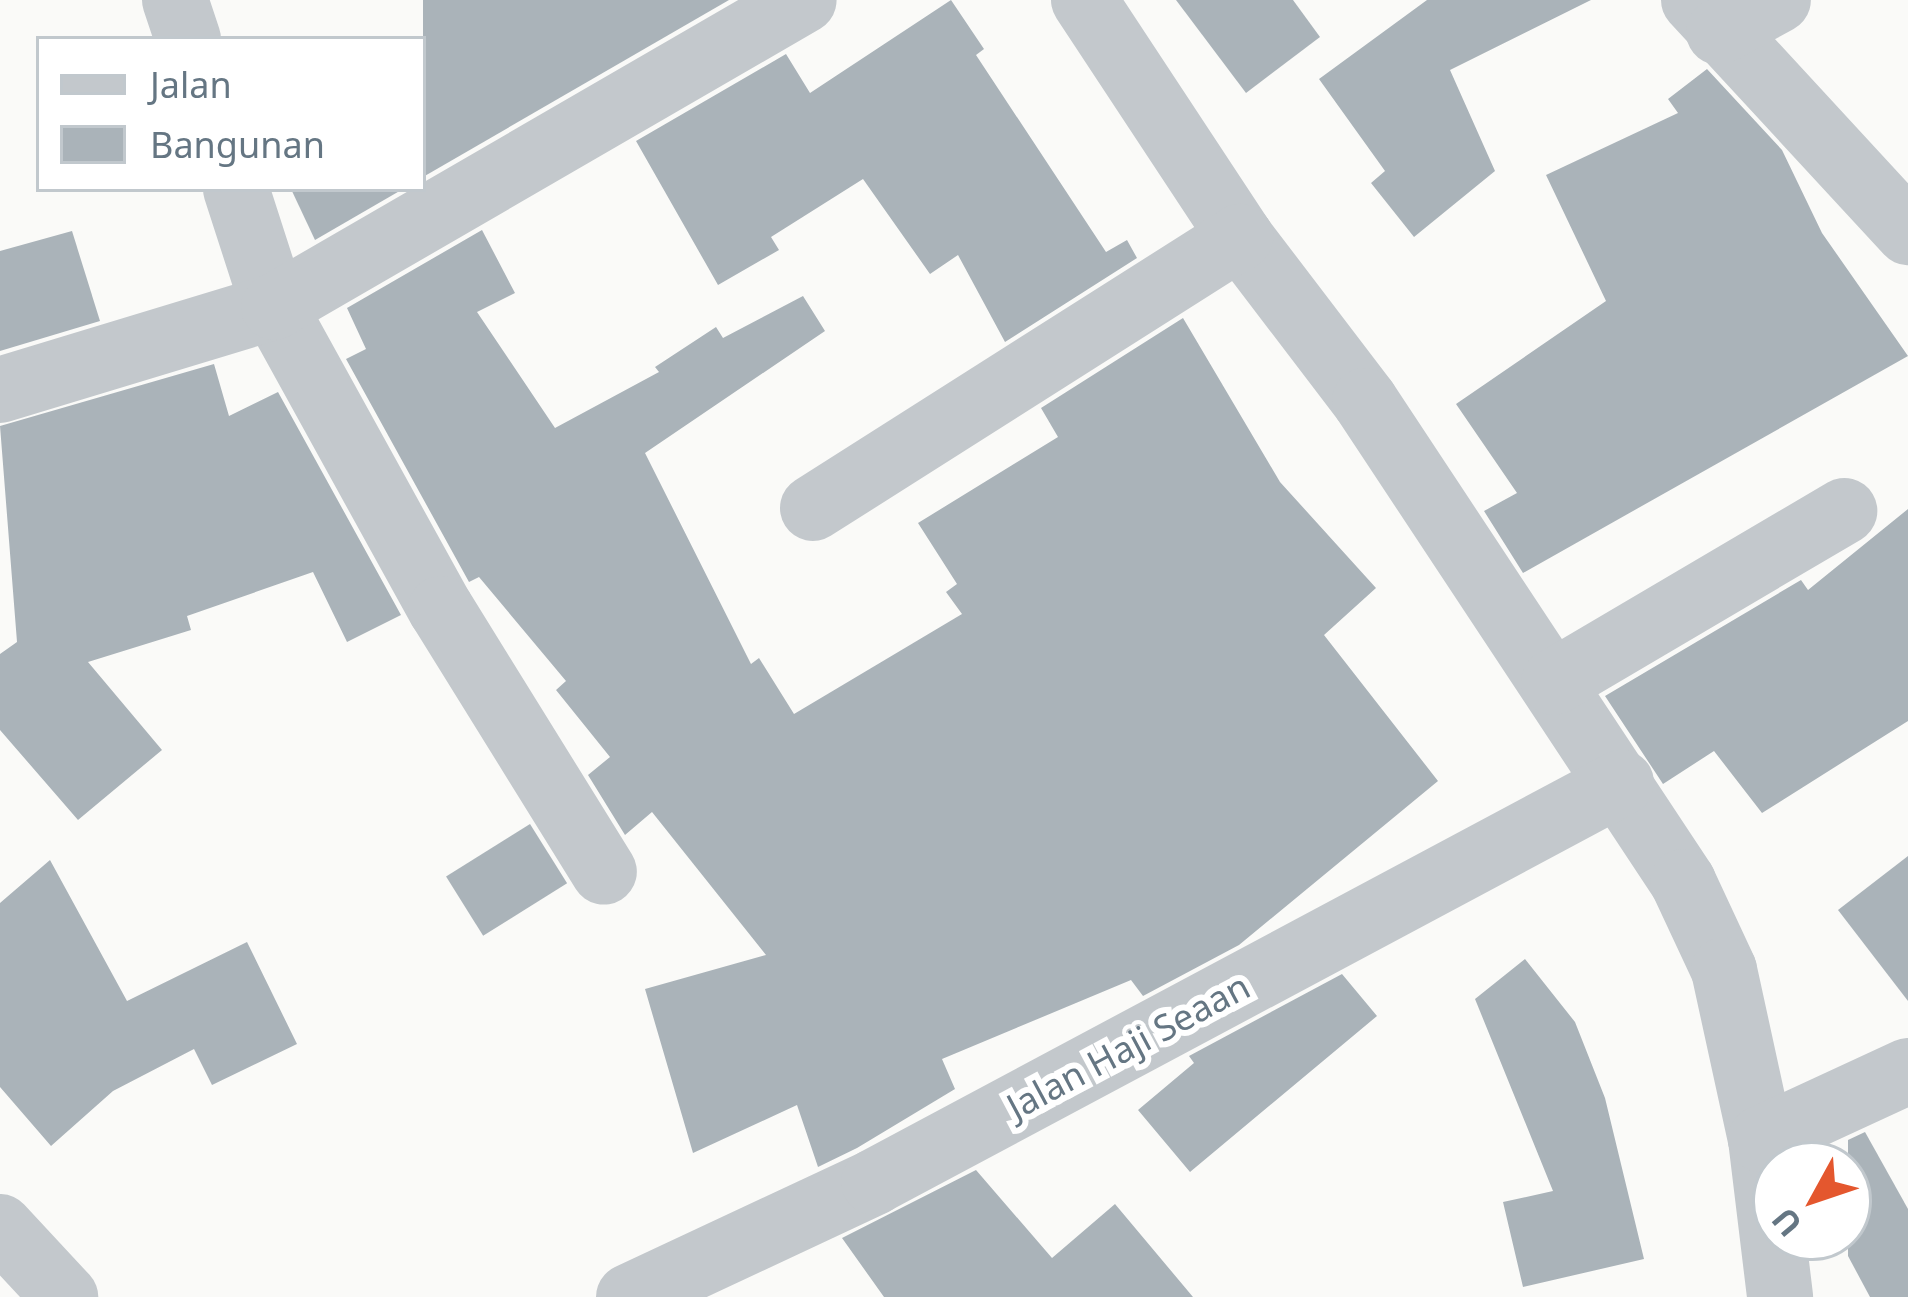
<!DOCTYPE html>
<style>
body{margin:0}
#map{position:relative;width:1908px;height:1297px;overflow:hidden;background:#fafaf8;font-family:"Noto Sans",sans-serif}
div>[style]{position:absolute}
.building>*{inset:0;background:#aab3b9;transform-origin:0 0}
.street>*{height:66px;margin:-33px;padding:0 33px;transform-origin:33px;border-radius:33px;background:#c3c8cc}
span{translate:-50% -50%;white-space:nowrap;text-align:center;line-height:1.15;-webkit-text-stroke:12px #fff;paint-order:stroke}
.street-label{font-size:36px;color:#657683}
.legend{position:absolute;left:36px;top:36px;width:390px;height:156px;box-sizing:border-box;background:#fff;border:3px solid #c1c8cd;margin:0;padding:15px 21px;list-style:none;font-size:36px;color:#657683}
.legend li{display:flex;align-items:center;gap:24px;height:60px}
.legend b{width:60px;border:3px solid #c1c8cd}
.north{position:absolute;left:1752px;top:1141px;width:120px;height:120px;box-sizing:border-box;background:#fff;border:3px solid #c1c8cd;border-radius:50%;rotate:230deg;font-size:33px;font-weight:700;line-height:48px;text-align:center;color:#657683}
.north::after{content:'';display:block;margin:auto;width:42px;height:54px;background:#e4572e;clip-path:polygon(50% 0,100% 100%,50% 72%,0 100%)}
</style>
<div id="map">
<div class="building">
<i style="clip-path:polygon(423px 0,729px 0,423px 177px)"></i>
<i style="clip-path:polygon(951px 0,984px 49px,976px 55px,1106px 252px,1127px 240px,1137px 258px,1005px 342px,958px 255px,930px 274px,863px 179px,771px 237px,779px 250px,718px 285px,636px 141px,786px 54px,810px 93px)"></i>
<i style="clip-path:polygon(1176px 0,1293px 0,1320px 37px,1246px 93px)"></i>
<i style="clip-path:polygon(1427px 0,1591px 0,1450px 70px,1495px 171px,1414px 237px,1371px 183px,1385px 171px,1319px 79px)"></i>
<i style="clip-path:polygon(1707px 69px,1782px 150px,1822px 233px,1908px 356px,1523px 573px,1484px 511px,1517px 493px,1456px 404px,1606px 301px,1546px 175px,1678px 113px,1668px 99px)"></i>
<i style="clip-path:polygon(291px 189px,403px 189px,315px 240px)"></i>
<i style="clip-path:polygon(482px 230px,515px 293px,477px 312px,555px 428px,659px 372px,655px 367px,716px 327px,723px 338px,803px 296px,825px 331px,645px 453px,751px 664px,759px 658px,794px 714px,962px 614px,946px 592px,957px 584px,918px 523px,1058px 437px,1041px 408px,1183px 318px,1280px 482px,1376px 588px,1324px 635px,1438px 781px,1239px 945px,1143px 996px,1131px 980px,942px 1059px,955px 1089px,857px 1148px,818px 1167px,797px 1105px,693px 1153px,645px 989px,766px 955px,652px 812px,625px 835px,588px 775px,610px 757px,556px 690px,566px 681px,479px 577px,469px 582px,346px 359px,366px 349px,347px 308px)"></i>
<i style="clip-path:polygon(72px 231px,100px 321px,0 351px,0 251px)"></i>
<i style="clip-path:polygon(214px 364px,229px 416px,278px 392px,401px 615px,347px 642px,313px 572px,187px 616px,191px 630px,88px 662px,162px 750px,78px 820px,0 730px,0 654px,17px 642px,0 426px)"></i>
<i style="clip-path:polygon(1908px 509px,1908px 721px,1762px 813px,1714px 751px,1663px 784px,1605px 696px,1801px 580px,1808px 590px)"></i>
<i style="left:530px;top:824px;width:70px;height:99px;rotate:58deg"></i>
<i style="clip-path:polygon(1908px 856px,1908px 1001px,1838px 910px)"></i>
<i style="clip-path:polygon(50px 860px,127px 1001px,247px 942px,297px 1044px,212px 1085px,194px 1049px,113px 1091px,51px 1146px,0 1087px,0 903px)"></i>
<i style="clip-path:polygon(1525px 959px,1575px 1022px,1605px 1098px,1644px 1259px,1523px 1287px,1503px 1202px,1553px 1191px,1475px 999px)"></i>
<i style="clip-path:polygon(1342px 974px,1377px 1016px,1190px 1172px,1138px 1110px,1194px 1063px,1189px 1056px)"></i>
<i style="clip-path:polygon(1865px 1132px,1908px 1209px,1908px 1297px,1870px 1297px,1848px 1256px,1848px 1140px)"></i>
<i style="clip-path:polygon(976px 1170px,1052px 1258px,1115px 1204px,1193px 1297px,884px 1297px,842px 1238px)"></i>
</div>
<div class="street">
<i style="left:175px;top:0;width:41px;rotate:71.6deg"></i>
<i style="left:1084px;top:0;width:284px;rotate:56.6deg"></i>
<i style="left:1240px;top:237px;width:206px;rotate:52.7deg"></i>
<i style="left:1365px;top:401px;width:577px;rotate:56.53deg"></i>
<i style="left:1683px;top:882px;width:97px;rotate:65deg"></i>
<i style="left:1724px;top:970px;width:173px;rotate:77.7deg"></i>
<i style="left:1761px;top:1139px;width:159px;rotate:83.1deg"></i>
<i style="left:1694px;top:0;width:316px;rotate:47.3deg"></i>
<i style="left:1719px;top:32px;width:67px;rotate:-28.5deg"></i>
<i style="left:236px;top:189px;width:124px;rotate:72.1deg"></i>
<i style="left:274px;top:307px;width:345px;rotate:61.1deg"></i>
<i style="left:441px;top:609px;width:309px;rotate:58.2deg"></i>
<i style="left:0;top:390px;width:286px;rotate:-16.9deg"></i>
<i style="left:274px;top:307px;width:612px;rotate:-30.08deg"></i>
<i style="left:813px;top:508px;width:506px;rotate:-32.4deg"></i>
<i style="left:1554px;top:682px;width:337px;rotate:-30.5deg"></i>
<i style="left:1761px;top:1139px;width:162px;rotate:-24.8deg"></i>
<i style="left:0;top:1227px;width:96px;rotate:47.1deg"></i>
<i style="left:629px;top:1297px;width:271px;rotate:-25.1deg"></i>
<i style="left:874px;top:1182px;width:847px;rotate:-28.11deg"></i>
</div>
<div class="street-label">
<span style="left:1128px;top:1046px;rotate:-28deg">Jalan Haji Seaan</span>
</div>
<ul class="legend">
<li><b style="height:15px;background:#c3c8cc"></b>Jalan</li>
<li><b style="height:33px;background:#aab3b9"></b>Bangunan</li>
</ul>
<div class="north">U</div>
</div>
